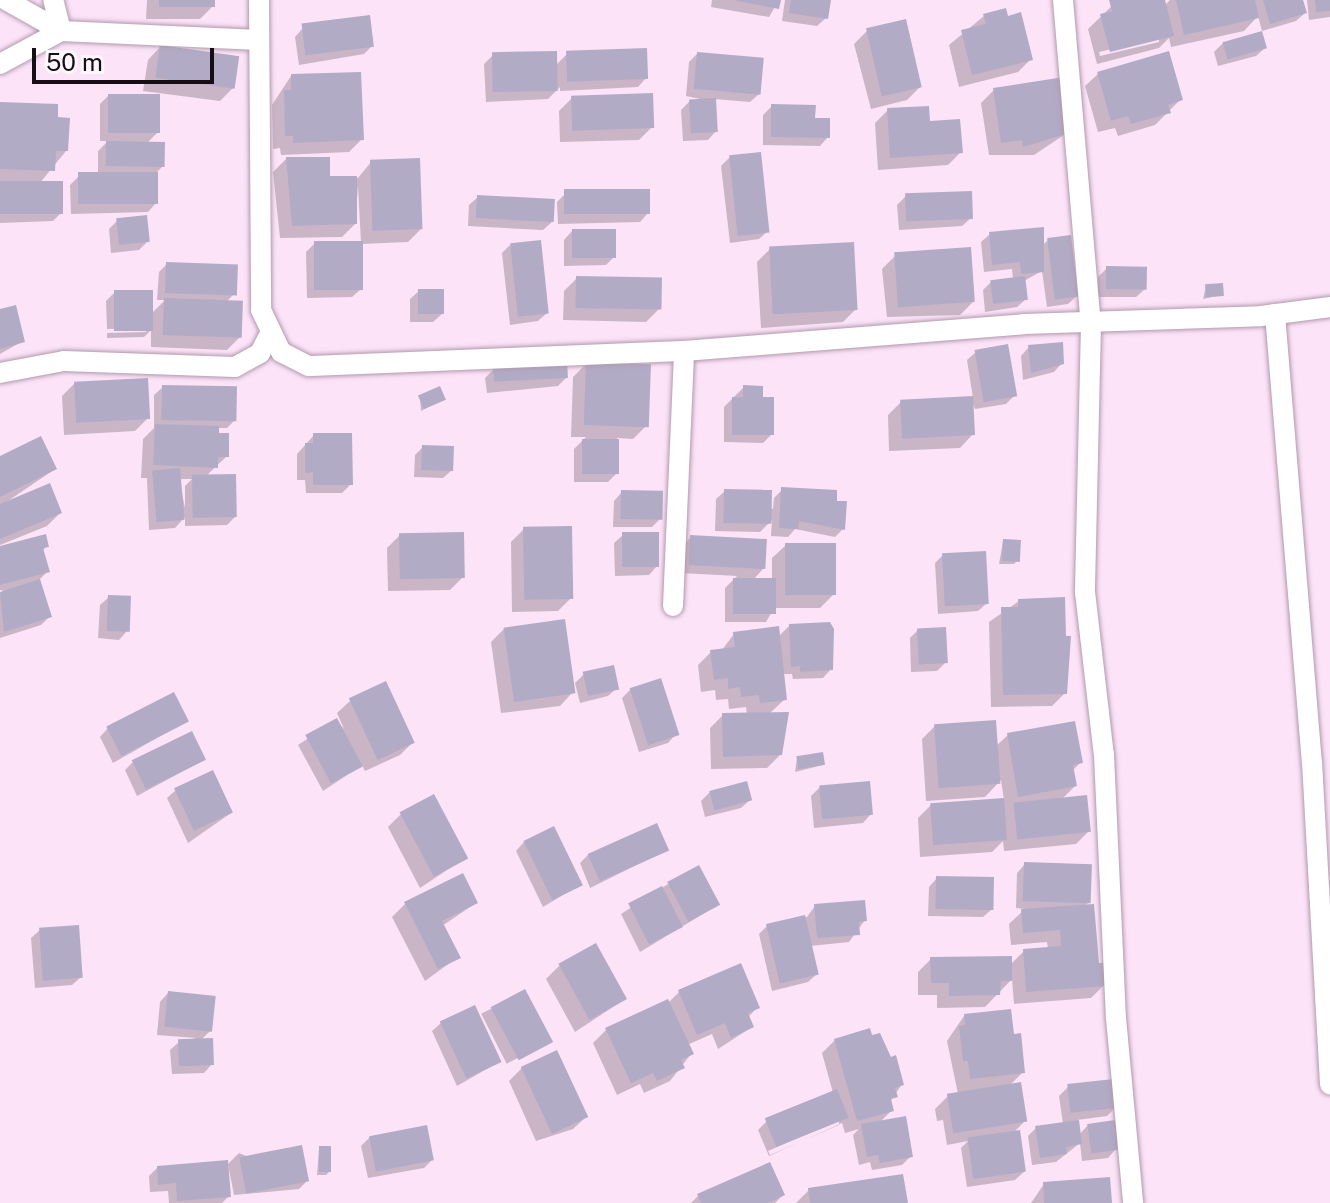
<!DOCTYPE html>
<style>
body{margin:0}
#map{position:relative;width:1330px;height:1203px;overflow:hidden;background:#fce3f8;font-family:"Public Sans",sans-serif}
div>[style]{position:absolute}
.shadow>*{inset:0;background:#0003;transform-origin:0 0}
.building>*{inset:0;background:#b2abc6;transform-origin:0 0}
.roads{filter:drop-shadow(0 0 2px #b199ad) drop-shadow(0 0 2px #b199ad)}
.minor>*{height:20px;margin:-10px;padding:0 10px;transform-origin:10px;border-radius:10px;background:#fff}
span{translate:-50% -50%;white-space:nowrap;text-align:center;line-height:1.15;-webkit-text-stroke:8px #fcf7fb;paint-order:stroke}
.scale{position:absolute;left:32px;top:48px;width:182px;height:36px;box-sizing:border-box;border:4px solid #160e15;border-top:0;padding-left:10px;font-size:24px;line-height:28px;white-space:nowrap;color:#160e15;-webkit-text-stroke:6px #fcf7fb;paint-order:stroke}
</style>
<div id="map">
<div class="shadow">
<i style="clip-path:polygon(147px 0,213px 0,213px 6px,200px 19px,146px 19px)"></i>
<i style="clip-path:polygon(712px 0,779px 0,769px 17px,711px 7px)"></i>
<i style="clip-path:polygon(785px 0,829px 0,826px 18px,817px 26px,782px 21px)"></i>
<i style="clip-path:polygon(evenodd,1118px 0,1164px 6px,1170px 0,1301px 0,1305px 13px,1296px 21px,1262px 31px,1258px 16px,1244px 31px,1171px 47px,1169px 38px,1159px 48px,1097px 64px,1088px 29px,1118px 0,1159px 38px,1159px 42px,1100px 56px,1099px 52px,1159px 38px)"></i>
<i style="clip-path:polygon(1307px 0,1330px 0,1330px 17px,1309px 20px)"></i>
<i style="clip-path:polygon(984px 16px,1031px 59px,1018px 72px,959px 87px,949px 45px)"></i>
<i style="clip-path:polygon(303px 28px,372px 46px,364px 54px,299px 65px,295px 37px)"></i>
<i style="clip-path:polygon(867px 31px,920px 87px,907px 100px,871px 109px,854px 44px)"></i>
<i style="clip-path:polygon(1223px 43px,1265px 48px,1256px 56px,1218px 66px,1214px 52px)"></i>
<i style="clip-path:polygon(160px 47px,233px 88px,220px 101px,143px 91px,148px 60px)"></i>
<i style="clip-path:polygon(567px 54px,646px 78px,638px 87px,560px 91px,560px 87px,548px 99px,486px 102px,484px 64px,493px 55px,555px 66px)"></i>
<i style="clip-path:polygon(697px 54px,759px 94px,750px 102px,714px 99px,716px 131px,708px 140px,683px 141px,681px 110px,689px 102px,705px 100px,686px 96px,689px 62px)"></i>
<i style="clip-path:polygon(1098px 74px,1180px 100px,1155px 125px,1118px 136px,1115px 128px,1098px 132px,1085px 86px)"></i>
<i style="clip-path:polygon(291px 76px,362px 139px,349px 152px,281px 155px,280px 148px,273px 149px,272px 105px)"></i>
<i style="clip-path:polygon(994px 90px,1070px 131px,1034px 155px,989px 155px,981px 103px)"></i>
<i style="clip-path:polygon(108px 96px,157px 133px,147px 143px,163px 166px,156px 173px,156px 203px,148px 212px,71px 214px,70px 185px,79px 176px,98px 176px,98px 151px,108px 141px,100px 141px,100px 104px)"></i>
<i style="clip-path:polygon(572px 98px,652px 127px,639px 140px,560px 142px,559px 111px)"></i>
<i style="clip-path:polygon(0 104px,56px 119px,66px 151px,39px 184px,61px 213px,53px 221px,0 223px,0 186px,13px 185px,0 181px)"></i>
<i style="clip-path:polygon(772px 106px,813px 120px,828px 137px,820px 146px,763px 145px,763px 115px)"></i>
<i style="clip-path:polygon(888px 110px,928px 123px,961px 152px,948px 165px,878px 170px,875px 123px)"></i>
<i style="clip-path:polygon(730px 157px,768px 231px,759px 239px,730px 243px,721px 166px)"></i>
<i style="clip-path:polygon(286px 159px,328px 178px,358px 178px,371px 162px,421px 229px,408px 242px,361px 244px,361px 289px,352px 297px,307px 298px,306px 252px,315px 243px,361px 243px,358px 186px,355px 224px,342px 237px,280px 238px,273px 172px)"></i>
<i style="clip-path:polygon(565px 194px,648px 213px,640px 222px,558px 224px,557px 202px)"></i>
<i style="clip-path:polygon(906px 196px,971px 218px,962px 226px,899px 230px,897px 205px)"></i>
<i style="clip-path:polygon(478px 197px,552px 222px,543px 230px,468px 226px,469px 205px)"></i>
<i style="clip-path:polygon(117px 221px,148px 241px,139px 250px,111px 253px,109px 229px)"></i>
<i style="clip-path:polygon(572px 231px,614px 257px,606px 265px,564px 266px,564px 240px)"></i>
<i style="clip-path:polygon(990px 234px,1044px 244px,1048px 240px,1077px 296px,1068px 304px,1047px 307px,1042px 271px,1024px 281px,1026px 299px,1017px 307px,985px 312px,983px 290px,991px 282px,1013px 279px,1012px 269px,984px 272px,981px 242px)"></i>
<i style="clip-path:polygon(510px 245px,547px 313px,538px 321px,510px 325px,502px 253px)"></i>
<i style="clip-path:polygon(770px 249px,856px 309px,843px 322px,761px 328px,757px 262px)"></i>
<i style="clip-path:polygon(895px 256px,973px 302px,960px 315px,887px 317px,882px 269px)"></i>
<i style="clip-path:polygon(167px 264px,234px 294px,226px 302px,240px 337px,227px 350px,151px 347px,151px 330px,144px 337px,107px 338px,107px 333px,146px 332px,146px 328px,107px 329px,106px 301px,115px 292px,152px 313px,165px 300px,157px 300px,159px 272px)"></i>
<i style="clip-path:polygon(1107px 268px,1145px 289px,1136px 297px,1098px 297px,1098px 277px)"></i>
<i style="clip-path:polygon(577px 278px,659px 309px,646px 322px,563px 320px,564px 291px)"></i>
<i style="clip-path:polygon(1206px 286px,1222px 295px,1203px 299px)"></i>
<i style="clip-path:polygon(419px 291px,442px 314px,433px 322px,410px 322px,410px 299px)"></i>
<i style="clip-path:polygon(0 311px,23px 341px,0 354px)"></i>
<i style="clip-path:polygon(1029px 347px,1062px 363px,1054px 372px,1023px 380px,1021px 356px)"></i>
<i style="clip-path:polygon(976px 352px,1015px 395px,1006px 404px,975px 409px,971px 400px,973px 434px,960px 448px,889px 451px,888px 415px,901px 402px,973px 398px,967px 360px)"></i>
<i style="clip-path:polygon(586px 364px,646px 426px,633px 439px,617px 438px,616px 474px,608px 482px,574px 482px,574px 449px,586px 437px,571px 437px,573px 377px)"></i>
<i style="clip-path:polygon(494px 369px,566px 378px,558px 386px,487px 393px,485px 378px)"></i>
<i style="clip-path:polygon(75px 383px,148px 418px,135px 431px,64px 435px,62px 396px)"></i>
<i style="clip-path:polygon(evenodd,163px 387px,235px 420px,227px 428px,217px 428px,227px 456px,205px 477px,235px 517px,227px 525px,185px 526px,185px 517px,175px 528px,149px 530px,147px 478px,141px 478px,143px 439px,154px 428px,154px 395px,163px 387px,179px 479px,192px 479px,185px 486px,185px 508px,179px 479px)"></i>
<i style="clip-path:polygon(744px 387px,761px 399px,772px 434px,763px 443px,724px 442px,724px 407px)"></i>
<i style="clip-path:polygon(420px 397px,443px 399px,421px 411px)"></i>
<i style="clip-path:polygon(314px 435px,351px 484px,342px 493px,306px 493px,305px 480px,297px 480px,297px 454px)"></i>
<i style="clip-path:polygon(423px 447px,452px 470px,443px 478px,414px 477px,415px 455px)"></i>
<i style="clip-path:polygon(0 459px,55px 469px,2px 505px,60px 513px,47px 526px,0 545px)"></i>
<i style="clip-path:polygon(782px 490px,834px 502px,843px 529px,835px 537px,795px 529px,788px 537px,771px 536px,772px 520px,760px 532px,715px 531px,716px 499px,725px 491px,773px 509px,774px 498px)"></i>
<i style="clip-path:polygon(622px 492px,660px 519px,652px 527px,613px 527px,614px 501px)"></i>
<i style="clip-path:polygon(524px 529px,571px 598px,558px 611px,512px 612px,511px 542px)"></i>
<i style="clip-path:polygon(400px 535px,463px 577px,450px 590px,388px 591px,387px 548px)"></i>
<i style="clip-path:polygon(623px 535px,657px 566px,649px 575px,615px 576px,614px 543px)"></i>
<i style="clip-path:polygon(691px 537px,763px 569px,753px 580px,772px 580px,772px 558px,786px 545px,833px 595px,820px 608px,774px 608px,766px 622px,725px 622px,725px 588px,737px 576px,681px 573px,683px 545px)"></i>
<i style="clip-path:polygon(1003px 541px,1018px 560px,1014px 564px,999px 564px)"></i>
<i style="clip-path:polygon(47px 546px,42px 551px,47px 572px,39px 580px,50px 616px,41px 625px,0 638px,0 594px,8px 592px,0 590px,0 547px)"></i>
<i style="clip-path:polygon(943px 555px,987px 603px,978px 611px,938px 614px,935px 563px)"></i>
<i style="clip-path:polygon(109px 597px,127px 631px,119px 640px,98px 638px,100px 605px)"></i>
<i style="clip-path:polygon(1019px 601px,1065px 693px,1052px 706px,991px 707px,989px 622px)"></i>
<i style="clip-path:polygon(789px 626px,831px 669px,823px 678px,793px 679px,792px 674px,782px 674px,785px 699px,769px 714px,781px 754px,767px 768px,711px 769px,710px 728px,723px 715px,747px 715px,746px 707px,729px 709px,728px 699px,716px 700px,715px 690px,701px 692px,698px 665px,711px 652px,722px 650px,734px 634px,778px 637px)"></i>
<i style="clip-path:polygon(504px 629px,573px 692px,560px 706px,501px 713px,491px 642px)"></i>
<i style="clip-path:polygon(918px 630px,946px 662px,937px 671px,911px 672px,910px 638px)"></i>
<i style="clip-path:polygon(584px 674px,617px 688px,608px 696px,580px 703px,575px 683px)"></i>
<i style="clip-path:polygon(631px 689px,676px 734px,668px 743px,639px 752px,622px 698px)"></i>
<i style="clip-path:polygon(350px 701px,413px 742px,400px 755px,365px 771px,362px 765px,323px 791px,298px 745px,336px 720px,344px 729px,337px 713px)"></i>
<i style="clip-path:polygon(187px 721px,113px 763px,100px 737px,108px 728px)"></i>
<i style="clip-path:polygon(935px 726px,995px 747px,1008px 735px,1081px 762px,1072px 771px,1075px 786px,1061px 800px,1089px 831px,1076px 844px,1004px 851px,1003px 841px,992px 852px,920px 857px,918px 818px,931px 805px,1004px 800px,1001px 780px,985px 797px,926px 801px,922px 739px)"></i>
<i style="clip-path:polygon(797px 758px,823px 765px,795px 772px)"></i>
<i style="clip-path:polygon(204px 760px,137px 796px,125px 770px,133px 762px)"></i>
<i style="clip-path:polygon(819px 788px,871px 814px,863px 823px,814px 828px,811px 796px)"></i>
<i style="clip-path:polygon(176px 790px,231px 813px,188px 843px,167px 798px)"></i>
<i style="clip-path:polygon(710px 792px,750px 800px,741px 808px,705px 817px,701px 801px)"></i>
<i style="clip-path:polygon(401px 814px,465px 858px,420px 888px,388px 827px)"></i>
<i style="clip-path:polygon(524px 842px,581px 884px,543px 907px,516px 851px)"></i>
<i style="clip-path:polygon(667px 850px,590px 888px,580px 863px,588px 855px)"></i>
<i style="clip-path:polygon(1025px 864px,1089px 902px,1084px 907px,1104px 985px,1091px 998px,1014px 1004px,1012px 979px,985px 1007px,937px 1008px,937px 995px,918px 995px,918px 972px,931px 959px,1010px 965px,1024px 951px,1048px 949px,1047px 942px,1011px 945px,1009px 924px,1025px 909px,1016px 908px,1017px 873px)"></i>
<i style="clip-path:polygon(462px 875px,476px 903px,442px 926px,458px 957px,425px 981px,392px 917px,405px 904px)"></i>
<i style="clip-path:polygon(937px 878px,992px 909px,983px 917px,928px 916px,929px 887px)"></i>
<i style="clip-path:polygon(668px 884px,718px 905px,640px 952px,621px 914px)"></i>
<i style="clip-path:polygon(815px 906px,865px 920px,849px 942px,810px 946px,817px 974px,808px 982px,772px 991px,759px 934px,767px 926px,807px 917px)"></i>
<i style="clip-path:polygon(40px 930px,81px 977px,72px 985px,35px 988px,31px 938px)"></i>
<i style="clip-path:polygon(559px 966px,625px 999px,575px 1032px,546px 979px)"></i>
<i style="left:524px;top:992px;width:56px;height:48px;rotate:63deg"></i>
<i style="clip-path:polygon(679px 992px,758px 1007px,748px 1017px,752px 1027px,718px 1049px,712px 1034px,687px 1045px,691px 1054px,670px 1081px,644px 1093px,640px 1084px,617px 1095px,593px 1043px,606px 1030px,668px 1003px)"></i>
<i style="clip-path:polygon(168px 993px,210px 1031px,200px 1041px,212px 1064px,204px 1073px,172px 1074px,170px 1050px,179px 1042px,196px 1038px,157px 1035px,160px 1002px)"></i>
<i style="clip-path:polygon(964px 1016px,1012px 1036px,1023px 1072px,1009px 1086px,1025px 1121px,1013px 1133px,1024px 1172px,1015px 1180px,967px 1187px,961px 1148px,968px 1141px,947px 1145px,943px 1120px,937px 1121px,935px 1109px,948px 1096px,958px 1094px,947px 1041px)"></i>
<i style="clip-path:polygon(441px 1023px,499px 1062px,457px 1086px,432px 1031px)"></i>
<i style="clip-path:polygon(evenodd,835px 1040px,902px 1084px,890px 1102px,892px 1110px,879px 1123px,911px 1156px,902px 1165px,872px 1170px,870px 1162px,859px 1165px,853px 1135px,859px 1129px,845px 1133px,842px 1123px,769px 1156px,758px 1130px,766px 1122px,833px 1093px,822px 1053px,835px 1040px,839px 1120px,839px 1125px,770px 1155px,768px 1151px,839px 1120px)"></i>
<i style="clip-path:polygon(522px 1068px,586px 1117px,573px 1129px,536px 1141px,509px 1081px)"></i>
<i style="clip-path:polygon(1068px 1087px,1115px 1108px,1107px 1116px,1077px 1120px,1079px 1135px,1088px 1125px,1116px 1149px,1108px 1158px,1082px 1161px,1080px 1143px,1056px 1162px,1032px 1165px,1028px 1136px,1036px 1128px,1063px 1124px,1059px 1096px)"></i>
<i style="clip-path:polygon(370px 1137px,432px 1160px,424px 1168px,368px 1178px,361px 1146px)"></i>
<i style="clip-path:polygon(319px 1148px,330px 1171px,326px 1175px,317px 1175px)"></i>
<i style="clip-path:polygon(239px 1153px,307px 1181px,299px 1189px,234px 1195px,228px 1164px)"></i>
<i style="clip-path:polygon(157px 1168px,229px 1196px,222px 1203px,169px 1203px,168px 1191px,150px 1192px,149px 1176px)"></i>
<i style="clip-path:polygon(1044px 1184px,1110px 1203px,1031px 1203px)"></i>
<i style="clip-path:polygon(809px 1190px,906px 1203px,796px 1203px)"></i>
<i style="clip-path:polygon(783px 1195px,775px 1203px,691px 1203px,698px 1196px)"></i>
</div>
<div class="building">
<i style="left:159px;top:0;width:56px;height:7px"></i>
<i style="clip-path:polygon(733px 0,781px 0,779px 9px)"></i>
<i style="clip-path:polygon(791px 0,831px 0,828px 19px,789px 13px)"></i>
<i style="clip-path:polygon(1109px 0,1165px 0,1174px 36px,1110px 52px,1100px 14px,1112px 11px)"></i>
<i style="clip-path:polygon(1176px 0,1255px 0,1259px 18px,1184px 35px)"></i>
<i style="clip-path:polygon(1263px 0,1303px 0,1307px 13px,1270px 24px)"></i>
<i style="clip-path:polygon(1315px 0,1330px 0,1330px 11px,1316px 12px)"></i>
<i style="clip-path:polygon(1006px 8px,1008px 16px,1021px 12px,1033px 60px,972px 75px,961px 30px,986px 24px,983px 14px)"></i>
<i style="left:370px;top:15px;width:32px;height:69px;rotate:83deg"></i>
<i style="left:906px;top:19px;width:70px;height:41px;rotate:77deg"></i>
<i style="left:1262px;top:31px;width:18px;height:41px;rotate:74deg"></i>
<i style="left:160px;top:45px;width:80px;height:33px;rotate:8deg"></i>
<i style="left:647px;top:48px;width:31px;height:81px;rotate:88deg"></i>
<i style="left:557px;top:51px;width:40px;height:65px;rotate:89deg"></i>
<i style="clip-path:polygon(1169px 51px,1183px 100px,1168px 105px,1171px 113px,1131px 124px,1128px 116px,1111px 121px,1097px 72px)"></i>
<i style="left:697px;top:52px;width:67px;height:37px;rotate:5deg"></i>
<i style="clip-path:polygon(361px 72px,364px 140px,293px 143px,293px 136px,285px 136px,284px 90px,291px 90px,291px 74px)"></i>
<i style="clip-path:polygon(1064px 77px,1072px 132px,1023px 147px,1022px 140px,1001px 143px,993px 88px)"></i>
<i style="left:653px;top:93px;width:35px;height:82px;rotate:88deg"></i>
<i style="left:108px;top:94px;width:52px;height:39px"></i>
<i style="left:716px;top:98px;width:34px;height:27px;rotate:87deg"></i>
<i style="clip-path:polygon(0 102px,58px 104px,58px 117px,70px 118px,68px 151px,56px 151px,55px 171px,0 169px)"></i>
<i style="clip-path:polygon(771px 104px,816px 105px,815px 118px,830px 118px,830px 138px,771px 137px)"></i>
<i style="clip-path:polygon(929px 106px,930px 121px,960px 119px,963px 153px,890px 158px,887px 108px)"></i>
<i style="left:106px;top:141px;width:59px;height:25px;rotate:1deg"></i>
<i style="left:761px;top:152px;width:81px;height:32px;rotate:84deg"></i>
<i style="clip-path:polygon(286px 157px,330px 157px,330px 176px,357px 176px,357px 224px,292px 226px)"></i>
<i style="left:420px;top:158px;width:71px;height:50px;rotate:88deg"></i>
<i style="left:158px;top:172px;width:32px;height:80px;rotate:90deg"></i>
<i style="left:63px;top:181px;width:33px;height:63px;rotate:90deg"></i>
<i style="left:650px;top:189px;width:25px;height:86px;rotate:90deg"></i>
<i style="left:972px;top:191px;width:28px;height:67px;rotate:88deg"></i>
<i style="left:477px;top:195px;width:78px;height:23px;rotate:3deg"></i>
<i style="left:147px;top:215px;width:27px;height:31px;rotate:84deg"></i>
<i style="clip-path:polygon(1044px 227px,1044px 272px,1021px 274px,1020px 262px,992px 265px,989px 232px)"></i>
<i style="left:572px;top:229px;width:44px;height:29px"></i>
<i style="left:1071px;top:235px;width:62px;height:24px;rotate:83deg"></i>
<i style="left:541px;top:240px;width:74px;height:31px;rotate:84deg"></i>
<i style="left:314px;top:241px;width:49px;height:49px"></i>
<i style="left:854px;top:242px;width:68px;height:85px;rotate:87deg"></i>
<i style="left:971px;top:247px;width:55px;height:77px;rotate:86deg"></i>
<i style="left:166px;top:262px;width:72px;height:31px;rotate:2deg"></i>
<i style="left:1106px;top:266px;width:41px;height:23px;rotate:1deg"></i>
<i style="left:576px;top:276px;width:86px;height:32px;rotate:1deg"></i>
<i style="left:1025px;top:276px;width:24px;height:35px;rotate:83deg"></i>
<i style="left:1223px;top:283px;width:13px;height:18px;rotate:86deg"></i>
<i style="left:418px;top:289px;width:26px;height:25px"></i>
<i style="left:114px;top:290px;width:39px;height:41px"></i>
<i style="left:164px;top:298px;width:79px;height:37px;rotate:2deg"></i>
<i style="clip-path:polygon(16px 305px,25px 342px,0 349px,0 309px)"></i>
<i style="clip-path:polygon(1063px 342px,1064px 364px,1031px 373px,1028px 345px)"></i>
<i style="left:1008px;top:344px;width:53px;height:34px;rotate:80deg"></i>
<i style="left:567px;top:360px;width:18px;height:74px;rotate:87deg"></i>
<i style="left:586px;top:362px;width:65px;height:63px;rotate:2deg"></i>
<i style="left:148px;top:378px;width:41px;height:74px;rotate:87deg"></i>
<i style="left:162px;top:385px;width:75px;height:35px;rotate:1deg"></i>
<i style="clip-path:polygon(743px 385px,763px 386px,763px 397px,774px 397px,774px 435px,732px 435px,732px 397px,743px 397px)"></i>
<i style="left:440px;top:386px;width:15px;height:24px;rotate:67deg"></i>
<i style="left:973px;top:396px;width:39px;height:73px;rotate:87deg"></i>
<i style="clip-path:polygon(155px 424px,219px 426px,219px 433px,229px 433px,229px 457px,218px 457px,218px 468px,153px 465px)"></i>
<i style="clip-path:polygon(313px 433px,352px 433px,353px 485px,313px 485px,313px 472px,305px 473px,305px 443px,313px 443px)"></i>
<i style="clip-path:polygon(41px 436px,57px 469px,0 497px,0 456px)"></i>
<i style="left:582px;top:439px;width:37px;height:35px"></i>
<i style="left:422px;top:445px;width:32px;height:25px;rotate:2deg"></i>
<i style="left:180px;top:468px;width:52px;height:28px;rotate:85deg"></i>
<i style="left:236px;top:474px;width:43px;height:44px;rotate:89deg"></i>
<i style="clip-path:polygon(50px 483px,62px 513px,0 539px,0 504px)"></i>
<i style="clip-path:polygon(781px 487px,837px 490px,837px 501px,847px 501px,845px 530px,799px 521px,798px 529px,779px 528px)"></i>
<i style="left:724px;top:489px;width:48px;height:34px;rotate:1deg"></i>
<i style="left:621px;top:490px;width:42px;height:29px;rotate:1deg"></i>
<i style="left:572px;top:526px;width:73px;height:49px;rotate:89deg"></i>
<i style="left:464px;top:532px;width:46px;height:65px;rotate:89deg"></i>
<i style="left:659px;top:532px;width:35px;height:37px;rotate:90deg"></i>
<i style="clip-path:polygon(46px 534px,49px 547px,43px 548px,50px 572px,0 585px,0 546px)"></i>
<i style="left:690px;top:535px;width:77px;height:30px;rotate:3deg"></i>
<i style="left:1003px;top:539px;width:18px;height:22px;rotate:3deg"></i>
<i style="left:785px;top:543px;width:51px;height:52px"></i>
<i style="left:986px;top:551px;width:53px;height:44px;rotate:87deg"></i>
<i style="left:733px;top:578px;width:43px;height:36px"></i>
<i style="clip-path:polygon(40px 579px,52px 617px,4px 632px,0 592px)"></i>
<i style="left:108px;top:595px;width:23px;height:36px;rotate:2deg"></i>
<i style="clip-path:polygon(1065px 597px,1066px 636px,1071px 636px,1067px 694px,1003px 695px,1001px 607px,1018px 607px,1018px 599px)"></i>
<i style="left:565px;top:619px;width:75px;height:62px;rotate:82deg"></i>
<i style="clip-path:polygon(830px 622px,834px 629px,833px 670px,800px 672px,800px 666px,791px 667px,789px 624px)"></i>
<i style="clip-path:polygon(779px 626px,787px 700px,760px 703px,759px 695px,741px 697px,740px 687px,728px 689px,728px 678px,714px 680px,710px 650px,735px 647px,733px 632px)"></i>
<i style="left:946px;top:627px;width:36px;height:29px;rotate:87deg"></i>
<i style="left:614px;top:665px;width:25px;height:32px;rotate:78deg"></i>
<i style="left:661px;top:678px;width:60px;height:33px;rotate:72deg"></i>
<i style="left:386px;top:681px;width:68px;height:41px;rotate:65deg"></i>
<i style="left:174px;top:692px;width:33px;height:76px;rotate:63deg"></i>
<i style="clip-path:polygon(789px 712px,782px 755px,723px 757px,722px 713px)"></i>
<i style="left:337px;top:718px;width:55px;height:36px;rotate:62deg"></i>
<i style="left:996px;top:720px;width:64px;height:62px;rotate:86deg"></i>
<i style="clip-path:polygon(1075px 721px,1083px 763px,1073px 765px,1077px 786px,1018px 797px,1007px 733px)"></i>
<i style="left:192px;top:731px;width:32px;height:67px;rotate:64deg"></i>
<i style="left:823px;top:752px;width:13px;height:27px;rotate:81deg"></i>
<i style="left:213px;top:770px;width:47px;height:43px;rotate:65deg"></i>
<i style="left:747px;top:781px;width:20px;height:39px;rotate:75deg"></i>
<i style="left:870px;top:781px;width:34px;height:51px;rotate:85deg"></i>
<i style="left:434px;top:794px;width:73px;height:39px;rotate:62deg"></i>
<i style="left:1087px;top:795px;width:37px;height:74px;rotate:84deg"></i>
<i style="left:1004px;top:798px;width:42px;height:74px;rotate:86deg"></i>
<i style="left:657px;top:823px;width:30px;height:76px;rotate:66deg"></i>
<i style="left:554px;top:826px;width:66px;height:34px;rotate:64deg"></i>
<i style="left:1024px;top:862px;width:68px;height:39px;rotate:2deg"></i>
<i style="left:699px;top:865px;width:45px;height:36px;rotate:62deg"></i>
<i style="clip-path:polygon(463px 873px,478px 903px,442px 921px,461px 958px,438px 969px,404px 902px)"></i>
<i style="left:936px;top:876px;width:58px;height:33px;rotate:1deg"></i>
<i style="left:662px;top:886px;width:46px;height:38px;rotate:63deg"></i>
<i style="clip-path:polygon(865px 900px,867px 921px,859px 922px,860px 935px,817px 938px,814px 904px)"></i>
<i style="clip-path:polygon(1094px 904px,1099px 963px,1104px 963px,1106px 986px,1026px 992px,1023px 949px,1061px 946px,1060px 930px,1023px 933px,1021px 909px)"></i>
<i style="left:805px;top:915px;width:61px;height:40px;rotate:77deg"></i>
<i style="left:79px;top:925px;width:53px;height:40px;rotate:86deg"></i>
<i style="left:596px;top:943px;width:64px;height:43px;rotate:61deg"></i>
<i style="clip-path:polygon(1012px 956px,1012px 981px,1001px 981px,1000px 995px,949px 996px,949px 983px,931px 983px,930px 957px)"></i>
<i style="clip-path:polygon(741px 963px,760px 1008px,748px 1013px,754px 1027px,731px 1038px,725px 1023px,697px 1035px,678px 990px)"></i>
<i style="left:525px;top:989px;width:60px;height:39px;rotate:62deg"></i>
<i style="left:168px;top:991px;width:48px;height:36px;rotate:6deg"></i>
<i style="clip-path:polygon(668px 999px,694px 1054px,681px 1060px,685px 1068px,657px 1081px,653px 1073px,631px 1083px,605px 1028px)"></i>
<i style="left:475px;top:1005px;width:63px;height:39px;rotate:65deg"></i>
<i style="clip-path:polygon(1011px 1009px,1014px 1034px,1021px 1033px,1025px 1073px,970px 1079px,968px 1061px,963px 1061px,959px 1026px,965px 1025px,964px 1014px)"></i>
<i style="clip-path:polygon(870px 1028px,872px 1035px,880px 1033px,891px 1057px,896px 1055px,904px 1085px,895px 1088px,898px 1097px,891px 1099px,894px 1111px,857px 1121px,834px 1039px)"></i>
<i style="left:213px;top:1038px;width:27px;height:35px;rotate:88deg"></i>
<i style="left:557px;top:1050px;width:74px;height:40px;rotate:65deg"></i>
<i style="left:1114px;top:1079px;width:29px;height:47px;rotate:84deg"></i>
<i style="left:1021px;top:1082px;width:40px;height:75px;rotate:81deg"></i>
<i style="left:837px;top:1089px;width:31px;height:78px;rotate:68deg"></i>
<i style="clip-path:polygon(906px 1116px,913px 1157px,880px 1163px,878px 1155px,867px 1157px,861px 1124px)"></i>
<i style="clip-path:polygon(1079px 1120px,1082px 1144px,1066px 1147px,1067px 1154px,1040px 1158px,1035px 1126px)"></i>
<i style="left:1115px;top:1120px;width:30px;height:28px;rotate:82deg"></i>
<i style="left:427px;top:1125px;width:36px;height:59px;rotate:79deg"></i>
<i style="left:1020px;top:1130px;width:42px;height:53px;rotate:82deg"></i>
<i style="left:302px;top:1145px;width:37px;height:64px;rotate:79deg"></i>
<i style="left:319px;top:1146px;width:12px;height:26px"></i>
<i style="clip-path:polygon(228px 1160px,231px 1197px,177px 1201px,176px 1183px,158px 1185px,157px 1166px)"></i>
<i style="clip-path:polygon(770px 1162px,785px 1195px,768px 1203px,701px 1203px,697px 1194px)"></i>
<i style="clip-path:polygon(903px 1174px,908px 1203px,810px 1203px,808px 1188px)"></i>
<i style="clip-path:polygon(1110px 1177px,1112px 1203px,1044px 1203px,1043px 1182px)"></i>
</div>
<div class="roads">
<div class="minor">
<i style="left:6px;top:0;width:63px;rotate:29.4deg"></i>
<i style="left:61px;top:31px;width:198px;rotate:2.6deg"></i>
<i style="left:259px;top:0;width:310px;rotate:89.6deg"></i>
<i style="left:261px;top:310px;width:47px;rotate:64.5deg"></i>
<i style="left:281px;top:352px;width:31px;rotate:27deg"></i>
<i style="left:309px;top:366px;width:375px;rotate:-2.3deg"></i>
<i style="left:1063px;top:0;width:325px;rotate:85.1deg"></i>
<i style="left:1091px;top:324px;width:268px;rotate:91.3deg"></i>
<i style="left:1085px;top:592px;width:164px;rotate:83.4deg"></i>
<i style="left:1104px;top:755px;width:263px;rotate:87.4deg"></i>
<i style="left:1116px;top:1018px;width:186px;rotate:84.7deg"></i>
<i style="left:0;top:64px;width:69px;rotate:-28.4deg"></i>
<i style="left:61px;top:31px;width:32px;rotate:-104deg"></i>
<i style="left:1275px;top:314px;width:450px;rotate:85.3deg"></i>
<i style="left:1312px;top:762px;width:323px;rotate:86.8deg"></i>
<i style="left:0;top:373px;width:65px;rotate:-10.6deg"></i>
<i style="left:64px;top:361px;width:171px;rotate:2deg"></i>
<i style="left:235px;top:367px;width:29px;rotate:-29deg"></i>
<i style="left:260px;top:353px;width:20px;rotate:-63deg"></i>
<i style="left:673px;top:606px;width:255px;rotate:-87.5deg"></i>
<i style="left:684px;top:351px;width:341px;rotate:-4.5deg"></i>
<i style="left:1024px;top:324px;width:237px;rotate:-1.9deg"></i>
<i style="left:1261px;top:316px;width:70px;rotate:-7.4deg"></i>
</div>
</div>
<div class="scale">50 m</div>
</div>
